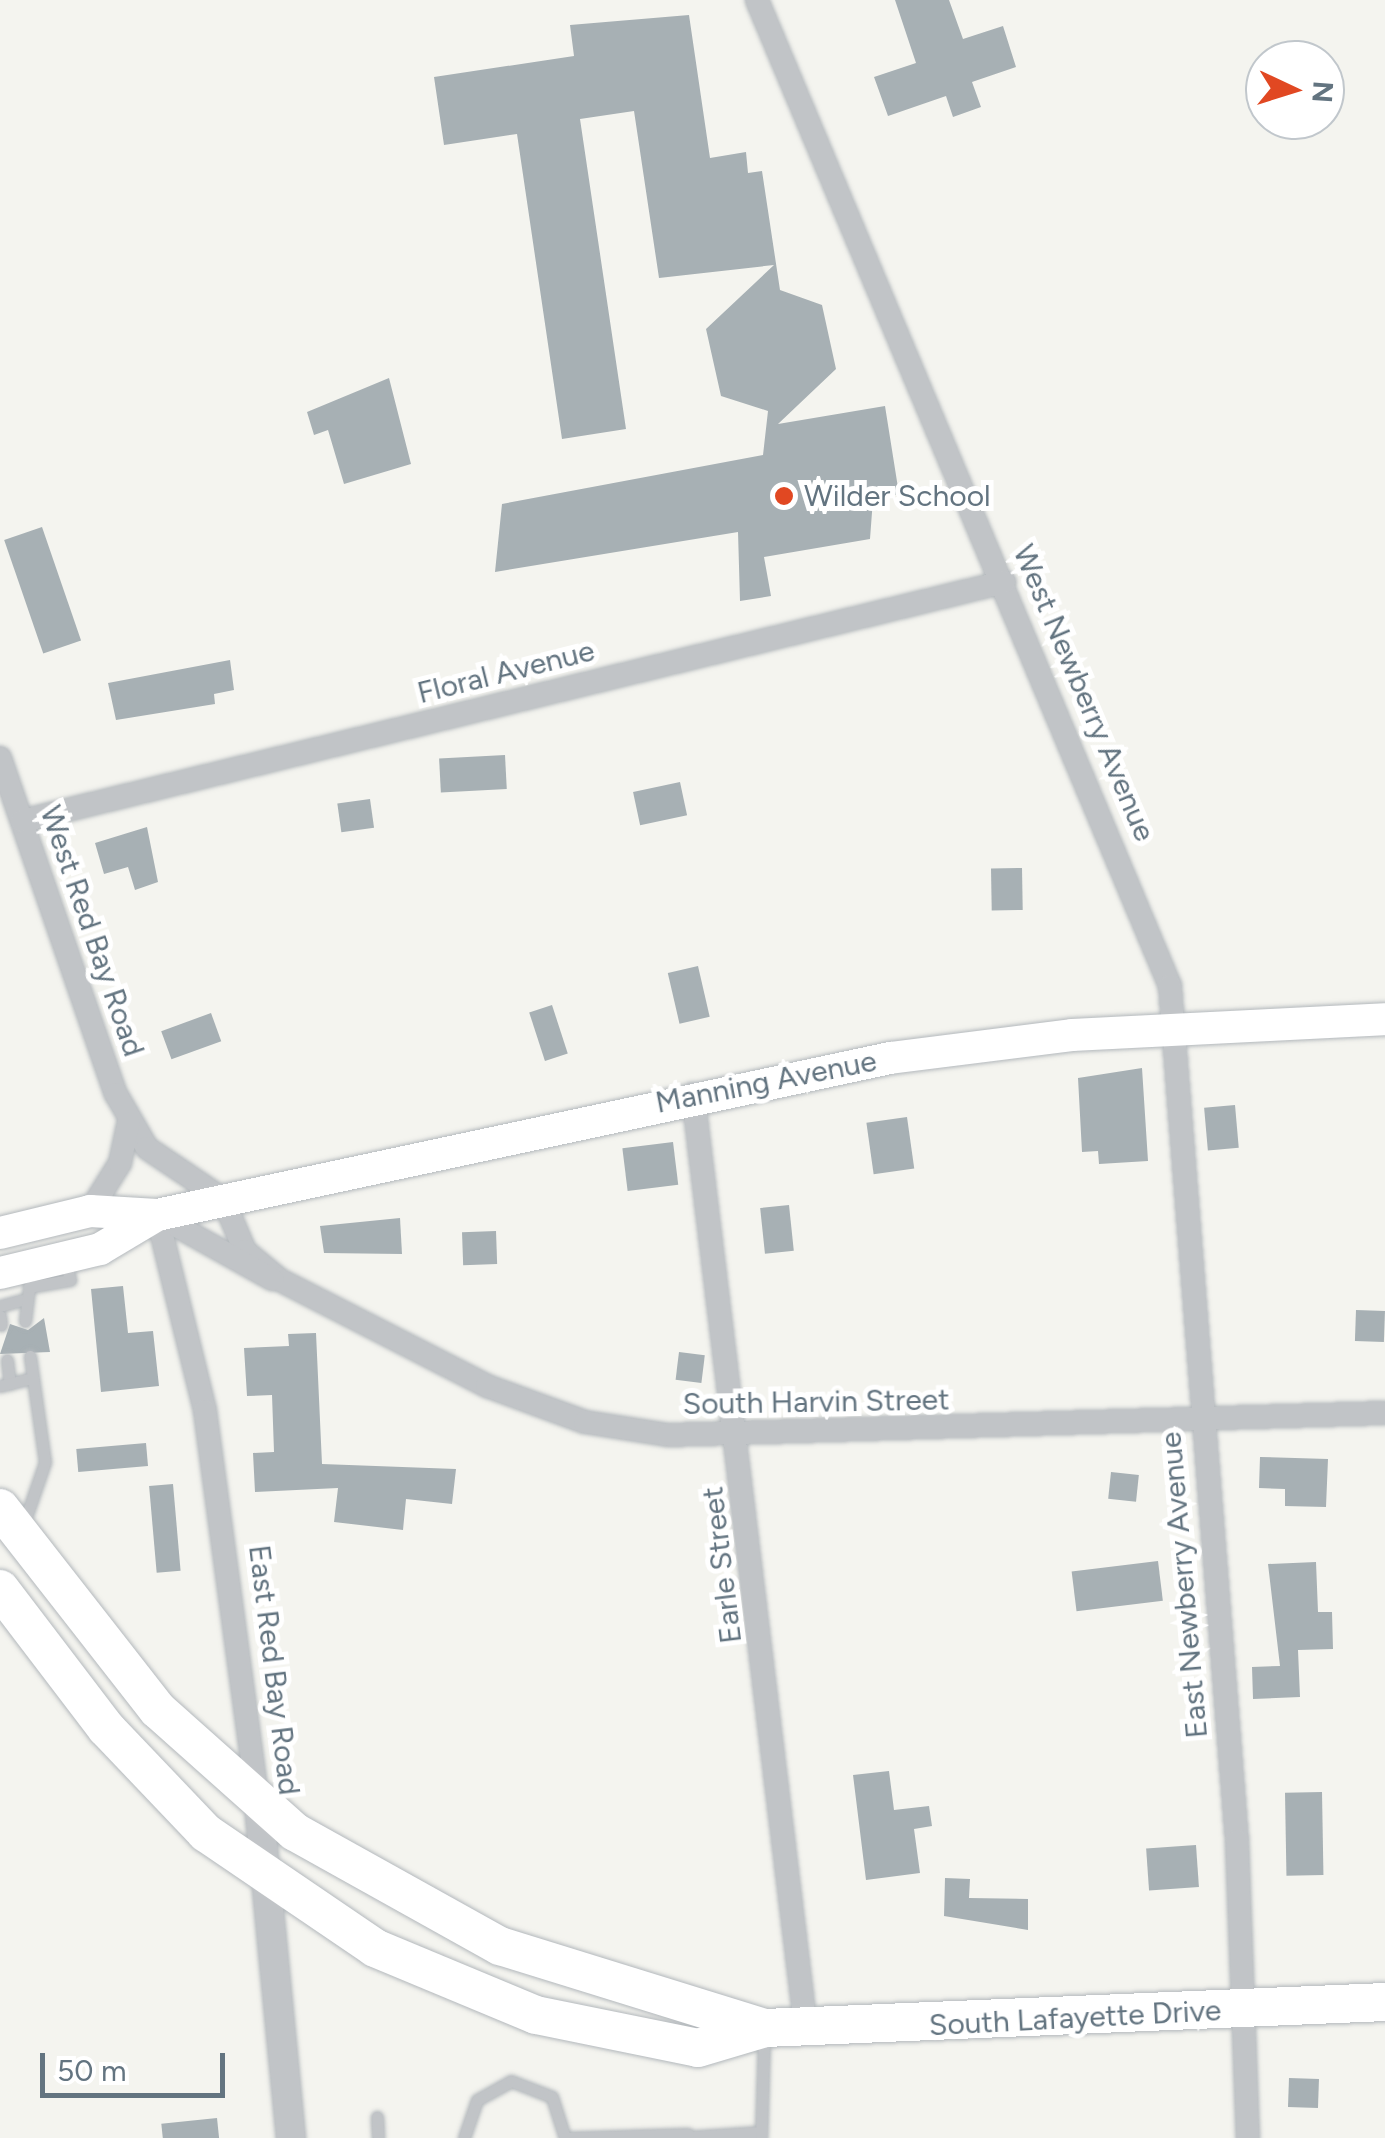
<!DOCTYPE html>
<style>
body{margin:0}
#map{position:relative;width:1385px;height:2138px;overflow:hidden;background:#f4f4ef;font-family:Figtree,sans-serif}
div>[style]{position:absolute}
.building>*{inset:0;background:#a7b0b4;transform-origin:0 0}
.roads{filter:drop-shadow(0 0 2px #b3b8bc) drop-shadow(0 0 2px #b3b8bc)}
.service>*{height:11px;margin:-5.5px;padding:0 5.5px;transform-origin:5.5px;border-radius:5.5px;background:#c1c4c7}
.minor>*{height:22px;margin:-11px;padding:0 11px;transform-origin:11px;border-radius:11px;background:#c1c4c7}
.tertiary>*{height:28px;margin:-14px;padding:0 14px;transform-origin:14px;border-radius:14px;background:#c1c4c7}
.secondary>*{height:32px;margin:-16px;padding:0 16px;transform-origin:16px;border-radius:16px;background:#fff}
.primary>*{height:38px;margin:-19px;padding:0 19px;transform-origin:19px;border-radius:19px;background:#fff}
.dots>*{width:28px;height:28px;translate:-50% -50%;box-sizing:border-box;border:5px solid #fff;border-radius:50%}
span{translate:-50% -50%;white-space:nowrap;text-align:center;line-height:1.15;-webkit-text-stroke:10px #fff;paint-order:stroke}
.poi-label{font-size:30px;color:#637480}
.left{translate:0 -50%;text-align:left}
.street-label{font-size:30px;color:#637480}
.north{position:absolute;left:1245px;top:40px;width:100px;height:100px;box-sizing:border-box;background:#fff;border:2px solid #c1c7cc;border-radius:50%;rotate:94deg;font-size:28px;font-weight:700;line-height:40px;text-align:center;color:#637480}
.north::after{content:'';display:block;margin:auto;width:35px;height:45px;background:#e14822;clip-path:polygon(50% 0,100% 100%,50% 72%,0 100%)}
.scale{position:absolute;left:40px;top:2053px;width:185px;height:45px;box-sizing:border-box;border:5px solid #637480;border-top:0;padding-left:12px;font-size:30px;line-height:35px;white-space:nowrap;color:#637480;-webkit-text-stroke:8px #fff;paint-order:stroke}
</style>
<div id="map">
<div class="building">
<i style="clip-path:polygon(895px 0,949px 0,963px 39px,1003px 26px,1016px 67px,972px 82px,981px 107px,953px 117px,946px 96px,888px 116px,874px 77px,916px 63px)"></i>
<i style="clip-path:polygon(689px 15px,710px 158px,746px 152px,748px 173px,762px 171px,780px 290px,822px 305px,836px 369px,778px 424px,885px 406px,899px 494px,873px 499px,870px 539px,764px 557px,771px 596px,740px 601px,738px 532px,495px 572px,502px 504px,763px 455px,768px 411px,721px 396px,706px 329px,774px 265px,659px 278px,634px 111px,580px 119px,626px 429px,562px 439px,517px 134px,444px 145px,434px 77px,574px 56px,570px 25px)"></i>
<i style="clip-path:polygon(389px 378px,411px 464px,344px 484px,328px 430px,314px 435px,307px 412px)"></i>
<i style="left:42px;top:527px;width:120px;height:40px;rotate:71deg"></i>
<i style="clip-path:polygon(230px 660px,234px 690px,214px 694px,215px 704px,116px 720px,108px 683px)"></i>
<i style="left:505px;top:755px;width:34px;height:66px;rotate:87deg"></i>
<i style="left:680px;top:782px;width:34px;height:48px;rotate:78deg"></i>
<i style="left:370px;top:799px;width:29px;height:33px;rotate:82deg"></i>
<i style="clip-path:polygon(147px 827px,158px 882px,135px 890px,128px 867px,104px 874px,95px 843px)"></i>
<i style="left:1022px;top:868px;width:42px;height:31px;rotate:89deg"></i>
<i style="left:698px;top:966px;width:52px;height:31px;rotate:77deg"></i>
<i style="left:552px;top:1005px;width:51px;height:24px;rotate:72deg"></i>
<i style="left:211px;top:1013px;width:30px;height:53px;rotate:70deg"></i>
<i style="clip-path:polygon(1142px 1068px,1148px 1161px,1099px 1164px,1098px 1151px,1082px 1152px,1078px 1078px)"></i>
<i style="left:1235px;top:1105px;width:43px;height:31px;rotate:85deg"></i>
<i style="left:907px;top:1117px;width:52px;height:41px;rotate:82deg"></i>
<i style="left:673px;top:1142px;width:43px;height:51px;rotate:83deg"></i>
<i style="left:789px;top:1205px;width:46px;height:29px;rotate:84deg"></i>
<i style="clip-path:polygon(400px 1218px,402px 1254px,324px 1253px,320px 1226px)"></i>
<i style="left:496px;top:1231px;width:33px;height:34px;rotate:88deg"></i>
<i style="clip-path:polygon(123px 1286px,128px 1333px,153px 1331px,159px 1386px,101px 1392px,91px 1289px)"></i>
<i style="left:1356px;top:1310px;width:29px;height:31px;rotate:2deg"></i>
<i style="clip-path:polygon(44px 1318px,50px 1352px,0 1354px,10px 1324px,28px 1330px)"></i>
<i style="clip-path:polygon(316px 1333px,322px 1464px,456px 1469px,452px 1504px,406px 1499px,403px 1530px,334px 1522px,338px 1488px,255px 1492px,253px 1453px,274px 1452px,272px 1395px,247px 1396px,244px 1348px,289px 1346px,288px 1334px)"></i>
<i style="left:679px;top:1352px;width:26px;height:28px;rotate:7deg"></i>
<i style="left:146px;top:1443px;width:23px;height:70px;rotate:85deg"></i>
<i style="clip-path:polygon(1260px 1457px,1328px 1459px,1326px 1507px,1285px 1506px,1285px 1489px,1259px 1488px)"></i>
<i style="left:1111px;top:1472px;width:28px;height:27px;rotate:6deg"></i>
<i style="left:173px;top:1484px;width:87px;height:24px;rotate:85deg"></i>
<i style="left:1158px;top:1561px;width:40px;height:87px;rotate:83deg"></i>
<i style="clip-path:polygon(1316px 1562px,1318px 1612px,1332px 1612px,1333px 1649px,1298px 1650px,1300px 1697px,1253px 1699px,1252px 1667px,1280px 1666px,1268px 1564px)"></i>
<i style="clip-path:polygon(889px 1771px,894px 1810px,929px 1806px,932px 1826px,914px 1829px,920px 1873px,866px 1880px,853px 1775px)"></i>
<i style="left:1322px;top:1792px;width:83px;height:37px;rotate:89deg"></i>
<i style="left:1196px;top:1845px;width:42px;height:50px;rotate:86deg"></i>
<i style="clip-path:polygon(945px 1878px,970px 1879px,969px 1898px,1028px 1899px,1028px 1930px,944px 1916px)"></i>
<i style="left:1289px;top:2078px;width:30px;height:29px;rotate:2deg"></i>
<i style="left:217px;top:2118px;width:20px;height:56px;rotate:84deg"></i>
</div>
<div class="roads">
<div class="service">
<i style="left:0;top:1306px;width:23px;rotate:-15deg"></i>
<i style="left:0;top:1316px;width:9px;rotate:84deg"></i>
<i style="left:25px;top:1321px;width:34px;rotate:-83deg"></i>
<i style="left:29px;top:1287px;width:42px;rotate:-9.7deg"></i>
<i style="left:70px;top:1280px;width:23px;rotate:-103deg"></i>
<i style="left:7px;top:1360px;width:24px;rotate:83deg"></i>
<i style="left:0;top:1386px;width:34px;rotate:-14deg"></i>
<i style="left:23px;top:1526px;width:68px;rotate:-71deg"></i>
<i style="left:45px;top:1462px;width:107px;rotate:-98.1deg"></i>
<i style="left:377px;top:2117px;width:21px;rotate:87deg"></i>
<i style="left:688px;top:2137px;width:73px;rotate:-3.9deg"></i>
<i style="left:464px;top:2138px;width:40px;rotate:-71.1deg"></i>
<i style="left:477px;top:2100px;width:39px;rotate:-29deg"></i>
<i style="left:511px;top:2081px;width:44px;rotate:21.3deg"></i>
<i style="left:552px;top:2097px;width:43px;rotate:72.4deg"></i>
<i style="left:565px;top:2138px;width:123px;rotate:-1.9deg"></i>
<i style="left:761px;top:2138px;width:101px;rotate:-88.3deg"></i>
</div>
<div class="minor">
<i style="left:757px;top:0;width:1069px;rotate:67.27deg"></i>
<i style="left:1170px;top:986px;width:858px;rotate:85.52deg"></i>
<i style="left:1237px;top:1841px;width:297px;rotate:87.9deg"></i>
<i style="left:0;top:758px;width:355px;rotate:71deg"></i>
<i style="left:116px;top:1094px;width:62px;rotate:60.1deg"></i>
<i style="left:147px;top:1148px;width:92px;rotate:33.9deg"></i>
<i style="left:223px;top:1199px;width:56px;rotate:67.1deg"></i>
<i style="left:245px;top:1251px;width:45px;rotate:39.6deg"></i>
<i style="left:280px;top:1280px;width:233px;rotate:27.1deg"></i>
<i style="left:487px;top:1386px;width:104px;rotate:20.2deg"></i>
<i style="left:585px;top:1422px;width:84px;rotate:8.9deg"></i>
<i style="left:668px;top:1435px;width:717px;rotate:-1.76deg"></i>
<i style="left:22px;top:821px;width:1011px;rotate:-13.68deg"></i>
<i style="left:693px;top:1094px;width:942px;rotate:83.11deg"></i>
<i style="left:90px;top:1211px;width:57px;rotate:-58deg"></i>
<i style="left:120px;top:1163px;width:40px;rotate:-78deg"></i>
<i style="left:157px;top:1215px;width:202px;rotate:76.2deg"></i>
<i style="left:205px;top:1411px;width:389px;rotate:82.3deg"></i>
<i style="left:157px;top:1215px;width:132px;rotate:29.1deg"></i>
</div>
<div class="tertiary">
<i style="left:259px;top:1806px;width:334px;rotate:84.5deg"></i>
</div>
<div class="secondary">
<i style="left:0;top:1233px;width:93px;rotate:-13.7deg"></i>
<i style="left:90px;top:1211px;width:67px;rotate:3.4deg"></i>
<i style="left:157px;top:1215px;width:750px;rotate:-12.09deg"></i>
<i style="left:890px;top:1058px;width:183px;rotate:-7.2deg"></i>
<i style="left:1072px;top:1035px;width:313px;rotate:-2.9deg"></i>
<i style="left:0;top:1273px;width:103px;rotate:-13.5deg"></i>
<i style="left:100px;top:1249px;width:66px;rotate:-30.8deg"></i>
</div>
<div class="primary">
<i style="left:0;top:1508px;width:256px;rotate:52deg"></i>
<i style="left:158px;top:1710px;width:183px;rotate:41.7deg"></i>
<i style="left:295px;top:1832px;width:235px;rotate:29.1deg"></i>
<i style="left:500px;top:1946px;width:277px;rotate:17.2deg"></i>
<i style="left:0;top:1589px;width:175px;rotate:52.7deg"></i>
<i style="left:106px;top:1728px;width:145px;rotate:46.4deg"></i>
<i style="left:206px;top:1833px;width:204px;rotate:34.2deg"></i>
<i style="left:375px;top:1948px;width:174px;rotate:22.6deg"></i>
<i style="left:536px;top:2015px;width:165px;rotate:11.5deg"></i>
<i style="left:698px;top:2048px;width:70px;rotate:-16.6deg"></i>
<i style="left:765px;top:2028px;width:621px;rotate:-2.4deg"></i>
</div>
</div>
<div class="dots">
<i style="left:784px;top:496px;background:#e14822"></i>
</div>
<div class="poi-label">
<span class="left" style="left:804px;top:496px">Wilder School</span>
</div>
<div class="street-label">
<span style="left:506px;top:672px;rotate:-14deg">Floral Avenue</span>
<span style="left:1084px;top:693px;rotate:67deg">West Newberry Avenue</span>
<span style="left:92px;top:931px;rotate:71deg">West Red Bay Road</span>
<span style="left:766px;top:1082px;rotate:-11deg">Manning Avenue</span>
<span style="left:816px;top:1402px;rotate:-1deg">South Harvin Street</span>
<span style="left:722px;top:1565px;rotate:-97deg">Earle Street</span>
<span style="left:1184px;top:1585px;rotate:-95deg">East Newberry Avenue</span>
<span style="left:274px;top:1670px;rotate:83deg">East Red Bay Road</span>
<span style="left:1075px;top:2018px;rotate:-3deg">South Lafayette Drive</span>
</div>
<div class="north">N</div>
<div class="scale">50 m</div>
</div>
